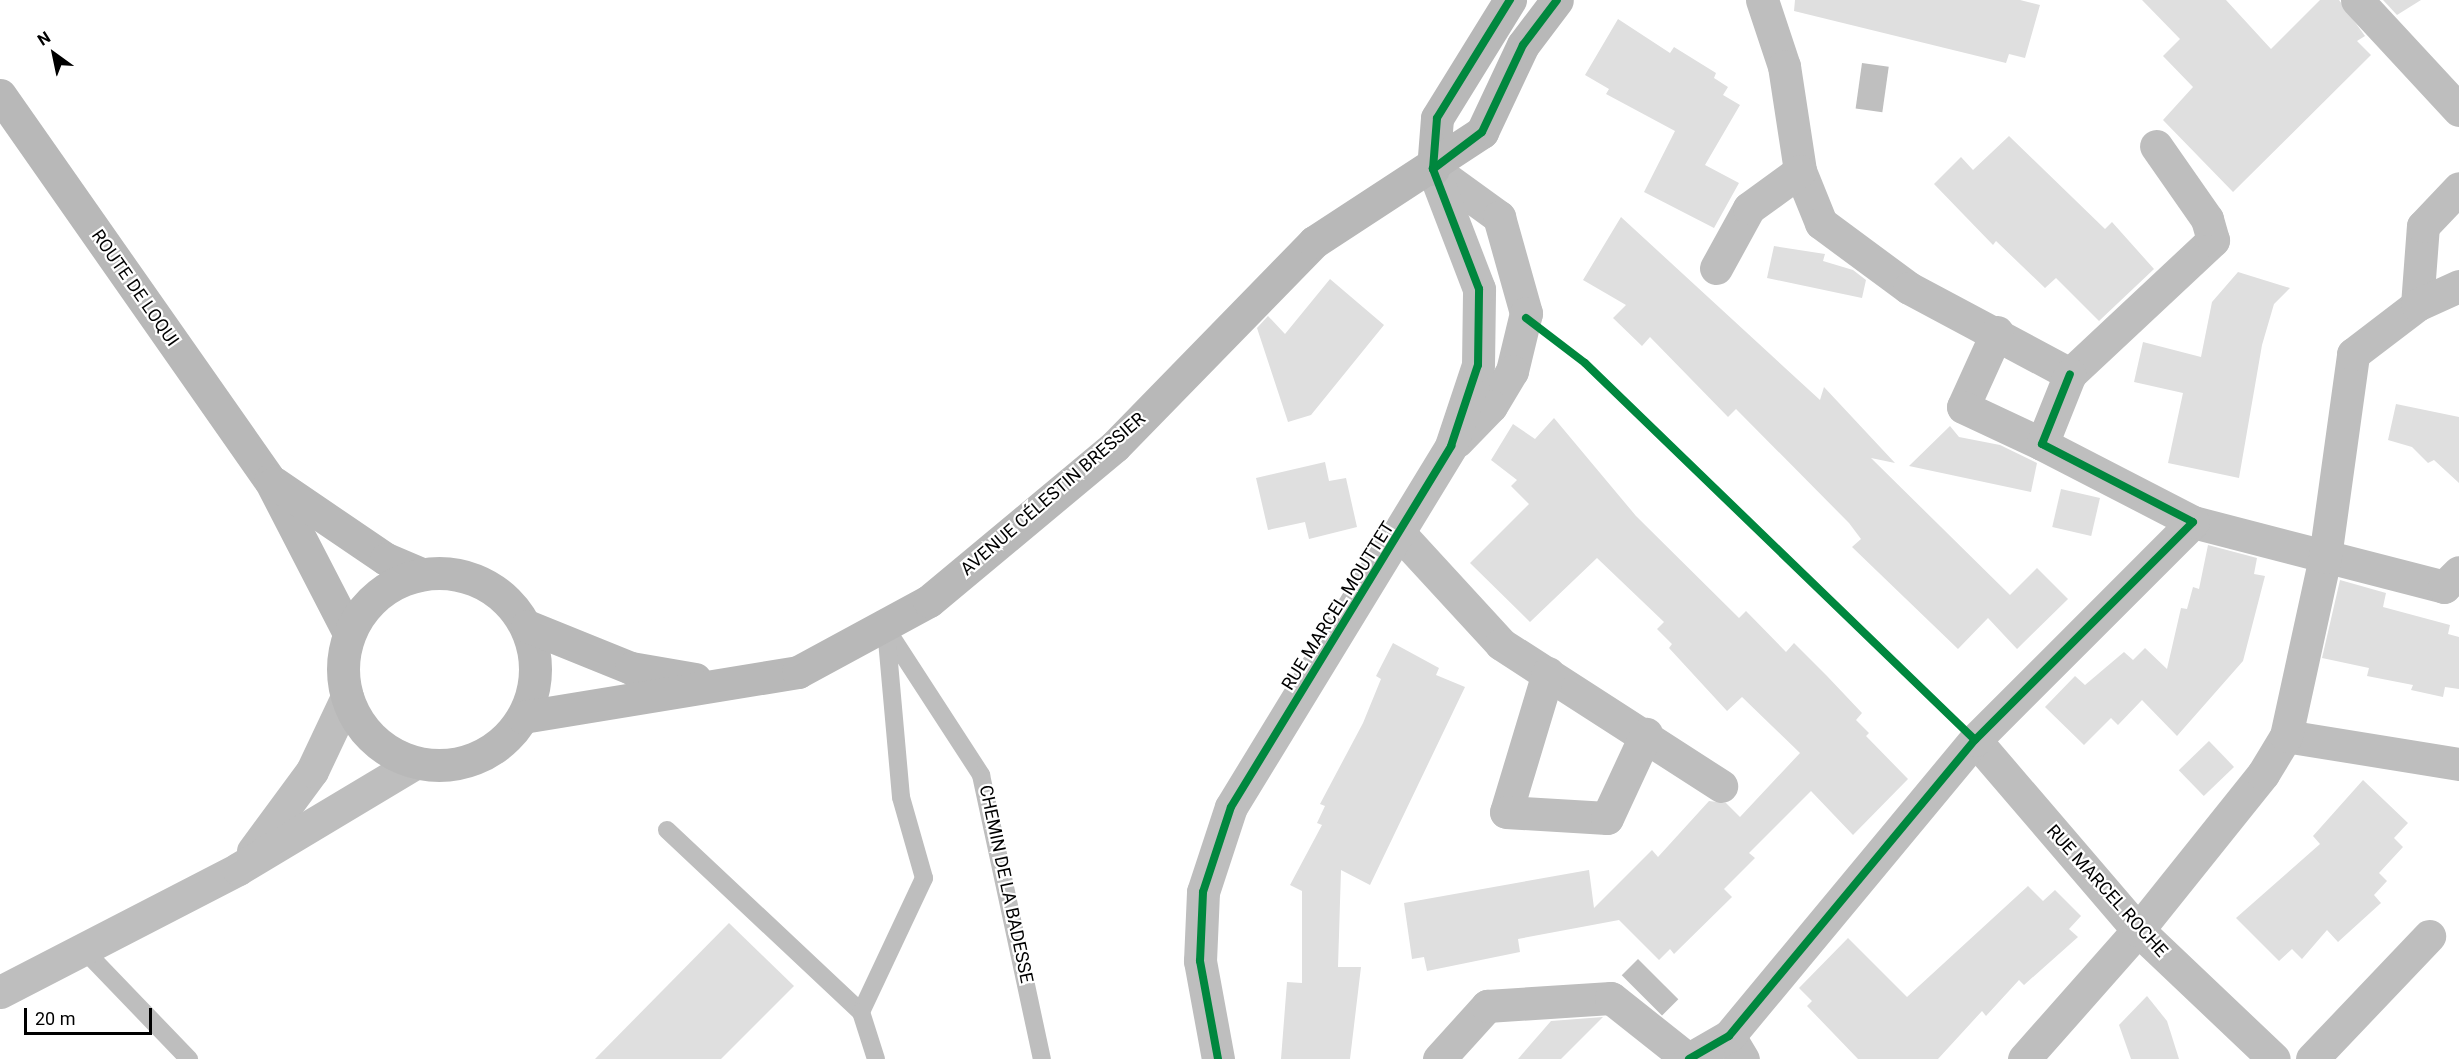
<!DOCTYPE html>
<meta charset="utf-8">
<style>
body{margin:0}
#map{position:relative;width:2459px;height:1059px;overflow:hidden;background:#fff;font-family:Roboto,sans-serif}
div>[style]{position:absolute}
.water>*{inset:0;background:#bfbfbf;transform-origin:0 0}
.building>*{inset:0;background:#dfdfdf;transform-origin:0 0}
.service>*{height:18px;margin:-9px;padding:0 9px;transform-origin:9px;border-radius:9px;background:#bebebe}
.minor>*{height:33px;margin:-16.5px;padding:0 16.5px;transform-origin:16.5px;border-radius:16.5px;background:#bebebe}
.tertiary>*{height:33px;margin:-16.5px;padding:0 16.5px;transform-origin:16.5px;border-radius:16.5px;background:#bebebe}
.secondary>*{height:33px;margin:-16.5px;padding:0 16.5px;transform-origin:16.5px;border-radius:16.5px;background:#b8b8b8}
.secondary>.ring{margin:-16.5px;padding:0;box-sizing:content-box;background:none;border:33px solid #b8b8b8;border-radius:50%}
.cycleway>*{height:8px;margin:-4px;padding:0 4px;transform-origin:4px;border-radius:4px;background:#00873e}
span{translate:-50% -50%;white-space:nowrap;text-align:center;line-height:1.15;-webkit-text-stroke:4.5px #fff;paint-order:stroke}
.street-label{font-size:18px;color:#000}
.north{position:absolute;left:24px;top:24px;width:60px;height:60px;-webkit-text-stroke:4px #fff;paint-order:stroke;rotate:327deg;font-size:16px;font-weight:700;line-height:24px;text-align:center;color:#000}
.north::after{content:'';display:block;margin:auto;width:21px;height:27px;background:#000;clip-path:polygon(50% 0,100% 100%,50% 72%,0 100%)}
.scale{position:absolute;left:24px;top:1008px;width:128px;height:27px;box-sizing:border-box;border:3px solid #000;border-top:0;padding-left:8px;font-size:18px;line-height:21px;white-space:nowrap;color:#000;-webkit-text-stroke:4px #fff;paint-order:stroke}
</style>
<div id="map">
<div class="water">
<i style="left:1862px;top:63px;width:27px;height:46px;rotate:8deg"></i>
<i style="left:1638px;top:959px;width:57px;height:23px;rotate:45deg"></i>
</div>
<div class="building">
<i style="clip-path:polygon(1795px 0,2020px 0,2040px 5px,2025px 58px,2009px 54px,2006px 63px,1794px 11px)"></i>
<i style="clip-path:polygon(2142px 0,2226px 0,2271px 49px,2320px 0,2339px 0,2365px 36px,2357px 41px,2371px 55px,2233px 192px,2163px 120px,2193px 87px,2163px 56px,2180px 39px)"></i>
<i style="clip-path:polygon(2383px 0,2421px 0,2397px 15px)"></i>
<i style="clip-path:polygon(1618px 19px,1670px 53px,1674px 47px,1716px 73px,1714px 78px,1728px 87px,1723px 95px,1740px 105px,1705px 165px,1739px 183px,1714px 228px,1644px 192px,1675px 131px,1606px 94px,1609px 89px,1585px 75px)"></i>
<i style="clip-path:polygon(2009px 136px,2105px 229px,2112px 222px,2154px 269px,2099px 321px,2056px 278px,2045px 288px,1996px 241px,1993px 245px,1934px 184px,1961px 157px,1973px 170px)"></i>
<i style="clip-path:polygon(1621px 217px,1820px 400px,1824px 387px,1895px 463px,1871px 458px,2010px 595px,2037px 568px,2068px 599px,2017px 649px,1988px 618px,1958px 649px,1852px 547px,1861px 539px,1849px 523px,1736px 409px,1728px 417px,1650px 337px,1642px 346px,1613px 318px,1626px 305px,1583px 280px)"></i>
<i style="clip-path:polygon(1774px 246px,1825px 254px,1823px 261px,1853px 270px,1866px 280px,1862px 298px,1767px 278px)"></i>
<i style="clip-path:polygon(2238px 272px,2290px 288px,2274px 304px,2262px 345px,2239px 478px,2168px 463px,2183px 393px,2134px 382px,2143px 342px,2201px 357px,2212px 302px)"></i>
<i style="clip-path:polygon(1330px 279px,1384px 325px,1311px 415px,1288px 422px,1257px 328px,1268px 316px,1285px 334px)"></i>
<i style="clip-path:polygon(2396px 404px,2459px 417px,2459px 483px,2434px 460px,2428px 463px,2412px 447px,2388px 440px)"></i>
<i style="clip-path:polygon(1554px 418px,1636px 516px,1739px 618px,1746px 611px,1786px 652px,1794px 643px,1827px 676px,1862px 713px,1856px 720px,1869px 733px,1866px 736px,1908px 779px,1853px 835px,1811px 791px,1749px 853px,1755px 858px,1724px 889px,1732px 897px,1674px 954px,1670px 949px,1659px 960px,1619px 920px,1518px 939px,1520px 952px,1427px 971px,1424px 957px,1412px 959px,1404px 903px,1589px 870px,1594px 908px,1652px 850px,1658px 857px,1709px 801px,1726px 803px,1740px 817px,1800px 753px,1742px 697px,1727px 711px,1669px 648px,1672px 644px,1657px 629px,1664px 622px,1597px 558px,1530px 622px,1470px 563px,1529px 504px,1511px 486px,1517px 480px,1491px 460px,1513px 424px,1535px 439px)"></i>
<i style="clip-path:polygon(1950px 426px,1959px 437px,2000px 445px,2037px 463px,2031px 492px,1909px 466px)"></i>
<i style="clip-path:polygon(1325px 462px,1329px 481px,1346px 478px,1357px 527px,1309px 539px,1305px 522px,1268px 530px,1256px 478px)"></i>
<i style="left:2061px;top:489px;width:40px;height:39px;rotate:13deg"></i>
<i style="clip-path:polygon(2208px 545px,2257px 558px,2254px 574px,2265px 576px,2243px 661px,2177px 736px,2142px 700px,2118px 725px,2111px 718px,2084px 745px,2045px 707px,2075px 676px,2085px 685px,2124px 652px,2133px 660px,2145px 648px,2167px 669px,2181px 608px,2187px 609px,2193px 587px,2199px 589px)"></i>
<i style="clip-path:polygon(2340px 580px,2386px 593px,2383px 607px,2450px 625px,2448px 634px,2459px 637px,2459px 689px,2445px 687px,2443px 697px,2411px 690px,2413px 685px,2367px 676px,2369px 668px,2322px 658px)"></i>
<i style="clip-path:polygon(1393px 643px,1439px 668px,1436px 675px,1465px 687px,1370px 885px,1341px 870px,1338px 967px,1361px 967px,1350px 1059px,1281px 1059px,1287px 982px,1302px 983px,1302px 891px,1290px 885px,1322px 825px,1317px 823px,1325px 806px,1320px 804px,1363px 723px,1381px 679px,1376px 676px)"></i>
<i style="left:2209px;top:741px;width:36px;height:42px;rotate:46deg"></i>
<i style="clip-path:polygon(2363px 780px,2408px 823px,2394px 838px,2403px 847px,2379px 873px,2387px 881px,2374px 895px,2381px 903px,2338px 942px,2327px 930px,2302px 959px,2292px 949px,2279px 961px,2236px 918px,2320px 844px,2313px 836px)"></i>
<i style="clip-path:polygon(2028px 886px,2043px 901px,2055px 890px,2081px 916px,2069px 929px,2078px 937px,2024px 985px,2019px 980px,1986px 1016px,1982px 1011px,1938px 1059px,1858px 1059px,1807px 1006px,1812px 1001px,1799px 988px,1848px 938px,1907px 997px)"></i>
<i style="clip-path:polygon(729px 923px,794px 986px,721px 1059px,595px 1059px)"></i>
<i style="clip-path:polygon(2147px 996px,2167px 1021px,2179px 1059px,2131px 1059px,2119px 1025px)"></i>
<i style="clip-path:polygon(1603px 1017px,1561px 1059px,1518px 1059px,1551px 1021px)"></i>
</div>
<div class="service">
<i style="left:887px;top:630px;width:173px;rotate:57deg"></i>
<i style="left:981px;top:775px;width:290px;rotate:77.9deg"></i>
<i style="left:667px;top:830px;width:266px;rotate:43.2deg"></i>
<i style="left:861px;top:1012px;width:148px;rotate:-64.8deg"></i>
<i style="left:924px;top:878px;width:84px;rotate:-105.9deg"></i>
<i style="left:901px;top:797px;width:169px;rotate:-95.1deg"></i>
<i style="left:83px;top:949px;width:153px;rotate:46.1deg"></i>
<i style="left:861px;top:1012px;width:49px;rotate:72.3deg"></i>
</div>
<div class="minor">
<i style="left:1762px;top:0;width:70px;rotate:71.6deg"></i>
<i style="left:1784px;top:66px;width:106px;rotate:81.3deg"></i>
<i style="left:1800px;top:171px;width:56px;rotate:68deg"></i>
<i style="left:1821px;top:223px;width:109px;rotate:36.5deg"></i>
<i style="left:1909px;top:288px;width:183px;rotate:28.1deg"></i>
<i style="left:2070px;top:374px;width:196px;rotate:-43.1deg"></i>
<i style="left:2213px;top:240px;width:22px;rotate:-106deg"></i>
<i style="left:2207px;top:219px;width:89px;rotate:-124.9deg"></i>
<i style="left:2357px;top:0;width:150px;rotate:47.2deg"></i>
<i style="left:1716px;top:268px;width:68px;rotate:-61.2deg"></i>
<i style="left:1749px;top:208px;width:63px;rotate:-36deg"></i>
<i style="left:2417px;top:305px;width:79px;rotate:-85.7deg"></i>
<i style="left:2423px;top:226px;width:52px;rotate:-46.5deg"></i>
<i style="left:1997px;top:332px;width:82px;rotate:114.4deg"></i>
<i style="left:1963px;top:407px;width:87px;rotate:25.1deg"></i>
<i style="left:2193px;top:522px;width:259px;rotate:14.5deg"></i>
<i style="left:2444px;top:587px;width:21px;rotate:-45deg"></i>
<i style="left:1400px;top:534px;width:149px;rotate:47.4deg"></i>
<i style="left:1501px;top:644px;width:262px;rotate:32.8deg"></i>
<i style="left:1548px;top:673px;width:145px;rotate:106.8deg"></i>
<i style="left:1506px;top:812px;width:101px;rotate:3.4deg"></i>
<i style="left:1607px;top:818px;width:93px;rotate:-65.1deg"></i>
<i style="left:2286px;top:736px;width:175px;rotate:9.2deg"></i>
<i style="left:1975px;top:740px;width:250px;rotate:49.4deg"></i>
<i style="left:2138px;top:930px;width:187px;rotate:43.5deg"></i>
<i style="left:253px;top:851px;width:99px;rotate:-53.6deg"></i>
<i style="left:312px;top:771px;width:82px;rotate:-64.7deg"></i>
<i style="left:0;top:992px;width:268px;rotate:-27.3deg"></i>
<i style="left:238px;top:869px;width:206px;rotate:-30.9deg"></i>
<i style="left:1729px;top:1036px;width:27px;rotate:59deg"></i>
<i style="left:1439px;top:1059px;width:72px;rotate:-47.8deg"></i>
<i style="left:1487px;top:1006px;width:124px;rotate:-3.7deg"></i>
<i style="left:1611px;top:998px;width:98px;rotate:38.4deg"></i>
<i style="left:1689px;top:1059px;width:46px;rotate:-29.9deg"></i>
<i style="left:1729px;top:1036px;width:385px;rotate:-50.3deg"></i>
<i style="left:1975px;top:740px;width:308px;rotate:-45deg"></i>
<i style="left:2193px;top:522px;width:170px;rotate:-152.7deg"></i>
<i style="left:2042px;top:444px;width:75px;rotate:-68.2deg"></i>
<i style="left:2024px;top:1059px;width:172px;rotate:-48.5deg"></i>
<i style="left:2138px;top:930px;width:200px;rotate:-51.3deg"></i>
<i style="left:2263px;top:774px;width:44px;rotate:-58.8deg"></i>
<i style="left:2286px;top:736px;width:183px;rotate:-77.7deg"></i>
<i style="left:2325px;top:557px;width:205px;rotate:-82.1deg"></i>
<i style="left:2353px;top:354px;width:81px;rotate:-37.4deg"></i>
<i style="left:2417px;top:305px;width:46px;rotate:-24.3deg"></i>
<i style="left:2312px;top:1059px;width:170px;rotate:-46.4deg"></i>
</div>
<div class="tertiary">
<i style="left:1433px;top:169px;width:82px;rotate:36deg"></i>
<i style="left:1499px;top:217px;width:100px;rotate:74.3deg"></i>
<i style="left:1526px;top:313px;width:60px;rotate:103.6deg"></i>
<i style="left:1512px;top:371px;width:41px;rotate:121deg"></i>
<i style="left:1491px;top:406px;width:49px;rotate:134.2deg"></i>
<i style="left:1218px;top:1059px;width:100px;rotate:-100.4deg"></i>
<i style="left:1200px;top:961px;width:69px;rotate:-87.5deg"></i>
<i style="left:1203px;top:892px;width:89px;rotate:-71.8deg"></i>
<i style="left:1231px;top:807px;width:423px;rotate:-58.6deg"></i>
<i style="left:1451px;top:446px;width:85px;rotate:-71.6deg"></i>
<i style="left:1478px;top:365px;width:76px;rotate:-89.2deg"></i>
<i style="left:1479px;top:289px;width:129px;rotate:-111deg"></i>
</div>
<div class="secondary">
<i style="left:0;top:95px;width:470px;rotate:55deg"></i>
<i style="left:270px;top:480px;width:172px;rotate:62.7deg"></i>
<i style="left:1433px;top:169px;width:51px;rotate:-85.5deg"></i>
<i style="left:1437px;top:118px;width:139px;rotate:-58.3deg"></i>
<i style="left:274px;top:483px;width:135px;rotate:34.2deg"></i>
<i style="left:386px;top:559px;width:39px;rotate:23deg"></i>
<i class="ring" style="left:343px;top:573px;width:159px;height:159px"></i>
<i style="left:527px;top:626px;width:112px;rotate:22deg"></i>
<i style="left:631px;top:668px;width:65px;rotate:9.8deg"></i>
<i style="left:523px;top:717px;width:279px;rotate:-9.3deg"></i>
<i style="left:798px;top:672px;width:149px;rotate:-28.5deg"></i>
<i style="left:929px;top:601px;width:242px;rotate:-39.8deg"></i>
<i style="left:1115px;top:446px;width:285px;rotate:-45.7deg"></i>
<i style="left:1314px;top:242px;width:201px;rotate:-33.2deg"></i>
<i style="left:1482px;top:132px;width:96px;rotate:-64.8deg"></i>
<i style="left:1523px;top:45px;width:56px;rotate:-52.9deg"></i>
</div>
<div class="cycleway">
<i style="left:1433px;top:169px;width:61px;rotate:-37.1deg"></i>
<i style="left:1482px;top:132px;width:96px;rotate:-64.8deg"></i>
<i style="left:1523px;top:45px;width:56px;rotate:-52.9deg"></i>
<i style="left:1526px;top:318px;width:74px;rotate:37.3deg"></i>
<i style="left:1585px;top:363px;width:542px;rotate:44.03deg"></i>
<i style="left:1218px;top:1059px;width:100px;rotate:-100.4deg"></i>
<i style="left:1200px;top:961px;width:69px;rotate:-87.5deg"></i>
<i style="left:1203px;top:892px;width:89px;rotate:-71.8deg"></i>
<i style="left:1231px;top:807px;width:423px;rotate:-58.6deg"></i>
<i style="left:1451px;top:446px;width:85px;rotate:-71.6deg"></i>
<i style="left:1478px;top:365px;width:76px;rotate:-89.2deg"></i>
<i style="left:1479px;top:289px;width:129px;rotate:-111deg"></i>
<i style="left:1433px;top:169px;width:51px;rotate:-85.5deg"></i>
<i style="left:1437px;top:118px;width:139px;rotate:-58.3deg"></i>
<i style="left:1689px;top:1059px;width:46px;rotate:-29.9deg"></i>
<i style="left:1729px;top:1036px;width:385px;rotate:-50.3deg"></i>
<i style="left:1975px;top:740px;width:308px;rotate:-45deg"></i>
<i style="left:2193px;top:522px;width:170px;rotate:-152.7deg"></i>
<i style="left:2042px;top:444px;width:75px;rotate:-68.2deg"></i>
</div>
<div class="street-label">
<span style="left:135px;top:288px;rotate:55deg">ROUTE DE LOQUI</span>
<span style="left:1053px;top:494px;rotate:-41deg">AVENUE CÉLESTIN BRESSIER</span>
<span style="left:1338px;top:606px;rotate:-58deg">RUE MARCEL MOUTTET</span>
<span style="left:1006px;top:884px;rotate:78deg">CHEMIN DE LA BADESSE</span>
<span style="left:2107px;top:891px;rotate:48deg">RUE MARCEL ROCHE</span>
</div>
<div class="north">N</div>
<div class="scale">20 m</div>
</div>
